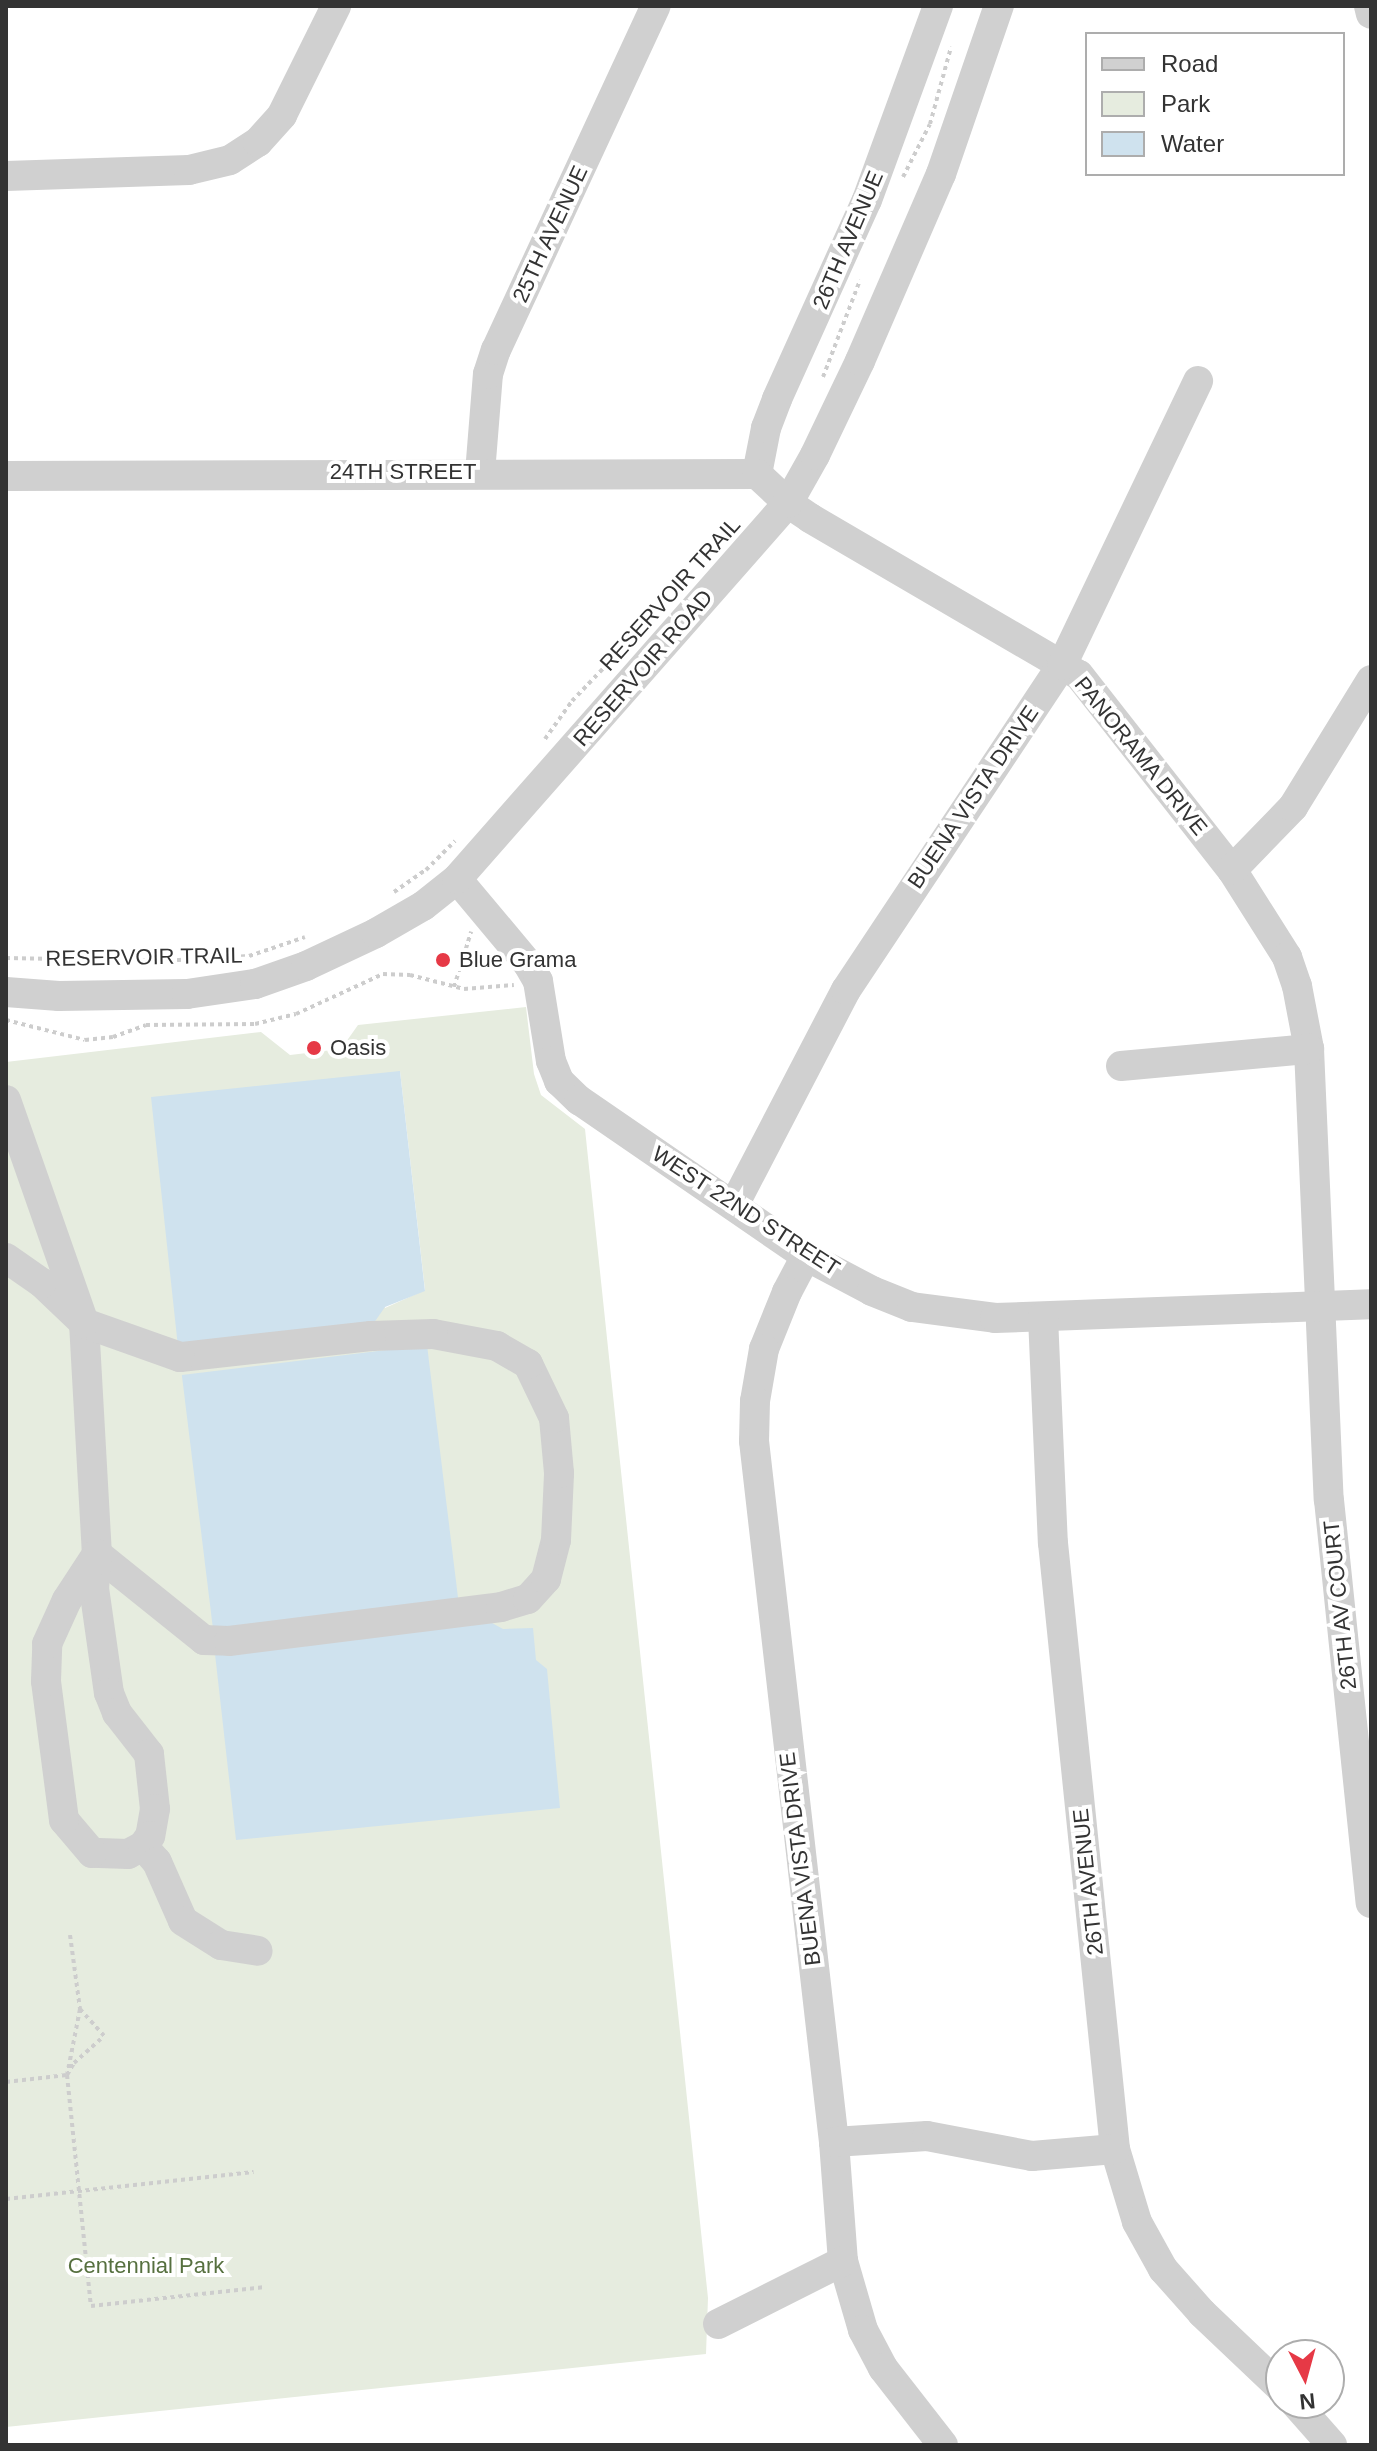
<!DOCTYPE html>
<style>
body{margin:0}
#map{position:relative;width:1377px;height:2451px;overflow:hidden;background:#fff;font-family:Helvetica,sans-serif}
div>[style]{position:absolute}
.green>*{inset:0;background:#e6ecdf}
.water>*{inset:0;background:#cfe2ee;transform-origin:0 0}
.path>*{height:4px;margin-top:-2px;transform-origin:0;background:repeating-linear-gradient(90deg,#cdcdcd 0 4px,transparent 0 8px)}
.minor>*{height:30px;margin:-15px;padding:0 15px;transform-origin:15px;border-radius:15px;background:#d0d0d0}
.dots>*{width:22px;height:22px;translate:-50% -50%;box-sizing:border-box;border:4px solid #fff;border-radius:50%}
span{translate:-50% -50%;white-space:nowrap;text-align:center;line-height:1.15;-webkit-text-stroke:8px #fff;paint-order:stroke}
.street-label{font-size:22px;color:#333}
.poi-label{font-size:22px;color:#333}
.left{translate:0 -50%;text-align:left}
.park-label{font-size:22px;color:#56703f}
.frame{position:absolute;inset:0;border:8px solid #333;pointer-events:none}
.legend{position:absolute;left:1085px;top:32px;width:260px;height:144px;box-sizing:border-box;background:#fff;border:2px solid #adadad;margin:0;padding:10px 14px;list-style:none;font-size:24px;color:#333}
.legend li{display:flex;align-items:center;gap:16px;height:40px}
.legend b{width:40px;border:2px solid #adadad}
.north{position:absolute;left:1265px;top:2339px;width:80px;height:80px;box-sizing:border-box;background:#fff;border:2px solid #adadad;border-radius:50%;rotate:174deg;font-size:22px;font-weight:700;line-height:32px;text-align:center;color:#333}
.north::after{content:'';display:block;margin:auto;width:28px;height:36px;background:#e63946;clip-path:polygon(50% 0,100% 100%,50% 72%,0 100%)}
</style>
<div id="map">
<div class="green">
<i style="clip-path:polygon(evenodd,526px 1007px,534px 1074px,541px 1095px,585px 1129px,708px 2298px,706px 2354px,6px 2427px,6px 1062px,261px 1032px,290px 1055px,341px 1049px,358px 1025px,526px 1007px,400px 1071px,425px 1290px,385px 1308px,400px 1071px)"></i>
</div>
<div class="water">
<i style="clip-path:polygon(400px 1071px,425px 1291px,385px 1307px,371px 1327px,178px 1347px,151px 1097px)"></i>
<i style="left:427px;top:1345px;width:261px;height:247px;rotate:83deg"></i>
<i style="clip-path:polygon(492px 1623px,503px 1629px,533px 1628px,536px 1660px,547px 1669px,560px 1808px,236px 1840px,215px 1654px)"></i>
</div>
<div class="path">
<i style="left:903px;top:177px;width:59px;rotate:-63deg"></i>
<i style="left:930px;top:124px;width:80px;rotate:-74.7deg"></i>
<i style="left:823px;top:377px;width:104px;rotate:-69.1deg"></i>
<i style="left:545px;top:739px;width:47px;rotate:-54.6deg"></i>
<i style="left:572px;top:701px;width:105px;rotate:-46.2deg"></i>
<i style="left:394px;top:892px;width:39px;rotate:-35deg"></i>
<i style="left:426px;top:870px;width:41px;rotate:-45deg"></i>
<i style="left:6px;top:958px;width:155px;rotate:1.1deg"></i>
<i style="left:161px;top:961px;width:88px;rotate:-3.3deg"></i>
<i style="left:249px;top:956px;width:59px;rotate:-18.7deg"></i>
<i style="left:454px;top:987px;width:58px;rotate:-72.8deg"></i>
<i style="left:6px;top:1020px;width:81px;rotate:14.2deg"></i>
<i style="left:85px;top:1040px;width:28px;rotate:-6deg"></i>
<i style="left:113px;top:1037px;width:35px;rotate:-20deg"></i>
<i style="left:146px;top:1025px;width:109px;rotate:-0.5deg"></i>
<i style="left:255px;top:1024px;width:42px;rotate:-13.7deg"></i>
<i style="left:296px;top:1014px;width:96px;rotate:-24.7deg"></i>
<i style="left:383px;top:974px;width:27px;rotate:2deg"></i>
<i style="left:410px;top:975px;width:56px;rotate:14.5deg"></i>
<i style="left:464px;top:989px;width:50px;rotate:-4.6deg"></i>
<i style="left:70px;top:1935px;width:75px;rotate:82.3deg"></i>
<i style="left:80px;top:2009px;width:39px;rotate:48deg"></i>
<i style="left:80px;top:2009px;width:67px;rotate:101.1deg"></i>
<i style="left:67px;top:2075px;width:232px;rotate:84.1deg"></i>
<i style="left:91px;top:2306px;width:175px;rotate:-6.2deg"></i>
<i style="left:6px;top:2082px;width:61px;rotate:-6.5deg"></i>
<i style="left:67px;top:2075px;width:14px;rotate:-60deg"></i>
<i style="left:74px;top:2063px;width:40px;rotate:-42deg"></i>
<i style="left:6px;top:2199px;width:249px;rotate:-6.2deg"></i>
</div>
<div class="minor">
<i style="left:1369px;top:6px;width:8px;rotate:76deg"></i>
<i style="left:6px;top:176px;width:183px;rotate:-1.9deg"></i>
<i style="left:189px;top:170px;width:42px;rotate:-13.7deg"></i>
<i style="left:230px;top:160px;width:33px;rotate:-33deg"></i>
<i style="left:258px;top:142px;width:36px;rotate:-48deg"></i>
<i style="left:282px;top:115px;width:122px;rotate:-63.6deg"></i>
<i style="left:480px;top:473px;width:99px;rotate:-85.4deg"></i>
<i style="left:488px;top:374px;width:25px;rotate:-72deg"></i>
<i style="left:496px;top:350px;width:379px;rotate:-65.1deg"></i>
<i style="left:757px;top:474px;width:47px;rotate:-78.9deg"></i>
<i style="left:766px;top:428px;width:31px;rotate:-69deg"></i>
<i style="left:777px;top:399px;width:218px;rotate:-65.7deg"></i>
<i style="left:867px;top:200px;width:207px;rotate:-69.9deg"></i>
<i style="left:6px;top:476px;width:751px;rotate:-0.15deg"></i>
<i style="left:757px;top:474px;width:42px;rotate:43.1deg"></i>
<i style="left:788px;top:503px;width:27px;rotate:34deg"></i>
<i style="left:810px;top:518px;width:311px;rotate:30.3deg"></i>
<i style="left:1079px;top:675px;width:248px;rotate:51.9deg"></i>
<i style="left:1232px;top:870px;width:103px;rotate:57.7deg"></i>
<i style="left:1287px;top:957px;width:31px;rotate:71deg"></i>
<i style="left:1297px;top:986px;width:64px;rotate:79.2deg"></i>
<i style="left:1309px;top:1049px;width:451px;rotate:87.5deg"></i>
<i style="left:1329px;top:1500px;width:405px;rotate:84.1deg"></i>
<i style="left:1232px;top:870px;width:88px;rotate:-45.9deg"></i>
<i style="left:1293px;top:807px;width:149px;rotate:-58.4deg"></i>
<i style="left:457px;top:879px;width:111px;rotate:50.1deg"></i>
<i style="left:528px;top:964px;width:20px;rotate:60deg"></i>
<i style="left:538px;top:981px;width:81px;rotate:80.8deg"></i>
<i style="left:551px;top:1061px;width:22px;rotate:68deg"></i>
<i style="left:559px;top:1081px;width:28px;rotate:44deg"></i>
<i style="left:579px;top:1100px;width:275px;rotate:34.5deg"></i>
<i style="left:806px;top:1256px;width:75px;rotate:27.9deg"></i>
<i style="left:872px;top:1291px;width:43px;rotate:21.8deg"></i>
<i style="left:912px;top:1307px;width:84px;rotate:7.5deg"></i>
<i style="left:995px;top:1318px;width:376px;rotate:-2.1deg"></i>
<i style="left:6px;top:992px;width:53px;rotate:4.3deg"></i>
<i style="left:59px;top:996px;width:128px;rotate:-0.9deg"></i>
<i style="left:187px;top:994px;width:69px;rotate:-8.4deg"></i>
<i style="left:255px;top:984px;width:54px;rotate:-19.4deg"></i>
<i style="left:306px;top:966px;width:77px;rotate:-25.2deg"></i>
<i style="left:376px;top:933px;width:54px;rotate:-29.9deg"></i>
<i style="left:423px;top:906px;width:43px;rotate:-38.5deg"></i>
<i style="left:457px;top:879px;width:501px;rotate:-48.64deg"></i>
<i style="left:788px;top:503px;width:55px;rotate:-60.6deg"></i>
<i style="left:815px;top:455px;width:104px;rotate:-64.4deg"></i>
<i style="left:860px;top:361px;width:204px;rotate:-66.6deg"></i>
<i style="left:941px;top:174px;width:178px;rotate:-71deg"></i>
<i style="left:1121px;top:1066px;width:189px;rotate:-5.2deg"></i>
<i style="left:6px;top:1100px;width:236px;rotate:70.7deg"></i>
<i style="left:84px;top:1323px;width:231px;rotate:86.8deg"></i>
<i style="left:97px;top:1554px;width:137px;rotate:38.8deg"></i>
<i style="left:204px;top:1640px;width:25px;rotate:2deg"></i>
<i style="left:229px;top:1641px;width:274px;rotate:-7.1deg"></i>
<i style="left:501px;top:1607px;width:28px;rotate:-17deg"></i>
<i style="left:528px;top:1599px;width:27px;rotate:-48deg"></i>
<i style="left:546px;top:1579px;width:40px;rotate:-75.6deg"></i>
<i style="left:556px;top:1540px;width:67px;rotate:-87.4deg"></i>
<i style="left:559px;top:1473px;width:55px;rotate:-95.2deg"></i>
<i style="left:554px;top:1418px;width:60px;rotate:-115.7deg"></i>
<i style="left:528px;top:1364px;width:36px;rotate:-150deg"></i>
<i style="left:497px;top:1346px;width:65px;rotate:-169.4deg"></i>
<i style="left:433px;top:1334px;width:62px;rotate:178.2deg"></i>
<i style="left:371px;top:1336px;width:192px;rotate:173.7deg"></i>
<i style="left:180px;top:1357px;width:102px;rotate:-160.5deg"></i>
<i style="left:84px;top:1323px;width:58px;rotate:-136.4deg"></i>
<i style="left:42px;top:1283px;width:44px;rotate:-145.2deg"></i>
<i style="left:734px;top:1205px;width:242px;rotate:-62.5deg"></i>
<i style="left:846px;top:990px;width:390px;rotate:-56.4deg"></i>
<i style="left:1062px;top:665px;width:315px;rotate:-64.4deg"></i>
<i style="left:806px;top:1256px;width:41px;rotate:117.8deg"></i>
<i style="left:787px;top:1292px;width:61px;rotate:112deg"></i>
<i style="left:764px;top:1349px;width:53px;rotate:99.8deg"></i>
<i style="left:755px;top:1401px;width:40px;rotate:91.4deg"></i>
<i style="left:754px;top:1441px;width:706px;rotate:83.49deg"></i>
<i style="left:834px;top:2142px;width:119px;rotate:85.7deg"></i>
<i style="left:843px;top:2261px;width:72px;rotate:73.8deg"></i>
<i style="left:863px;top:2330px;width:43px;rotate:62.2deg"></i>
<i style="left:883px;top:2368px;width:98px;rotate:52.1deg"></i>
<i style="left:1043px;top:1317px;width:226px;rotate:87.5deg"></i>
<i style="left:1053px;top:1543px;width:609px;rotate:84.16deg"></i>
<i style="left:1115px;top:2149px;width:76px;rotate:73.2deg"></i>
<i style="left:1137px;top:2222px;width:54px;rotate:61deg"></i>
<i style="left:1163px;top:2269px;width:59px;rotate:48.4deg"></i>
<i style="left:1202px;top:2313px;width:109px;rotate:43.5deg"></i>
<i style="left:97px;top:1554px;width:34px;rotate:95deg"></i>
<i style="left:94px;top:1588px;width:106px;rotate:81.9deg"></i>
<i style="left:109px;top:1693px;width:22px;rotate:68deg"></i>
<i style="left:117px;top:1713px;width:52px;rotate:52deg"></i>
<i style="left:149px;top:1754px;width:55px;rotate:83.8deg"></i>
<i style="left:155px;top:1809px;width:27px;rotate:100deg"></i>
<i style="left:150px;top:1836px;width:12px;rotate:125deg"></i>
<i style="left:143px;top:1846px;width:17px;rotate:152deg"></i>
<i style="left:128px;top:1854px;width:36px;rotate:-178deg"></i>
<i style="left:92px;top:1853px;width:43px;rotate:-130.3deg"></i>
<i style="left:64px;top:1820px;width:140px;rotate:-97.4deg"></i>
<i style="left:46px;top:1681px;width:37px;rotate:-88deg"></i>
<i style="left:47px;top:1644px;width:48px;rotate:-65.6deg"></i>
<i style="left:67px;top:1600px;width:55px;rotate:-56.9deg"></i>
<i style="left:143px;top:1846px;width:21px;rotate:49deg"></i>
<i style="left:157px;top:1862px;width:64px;rotate:66.2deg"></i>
<i style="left:183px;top:1921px;width:45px;rotate:32.3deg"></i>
<i style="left:221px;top:1945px;width:37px;rotate:9deg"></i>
<i style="left:834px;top:2142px;width:93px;rotate:-3.7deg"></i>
<i style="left:927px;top:2136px;width:107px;rotate:10.8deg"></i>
<i style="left:1032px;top:2156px;width:83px;rotate:-4.8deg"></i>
<i style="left:718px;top:2324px;width:140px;rotate:-26.7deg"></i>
<i style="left:1295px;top:2403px;width:56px;rotate:48.6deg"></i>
</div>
<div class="dots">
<i style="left:443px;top:960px;background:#e63946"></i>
<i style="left:314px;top:1048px;background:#e63946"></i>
</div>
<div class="street-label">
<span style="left:550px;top:234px;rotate:-65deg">25TH AVENUE</span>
<span style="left:848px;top:240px;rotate:-67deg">26TH AVENUE</span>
<span style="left:403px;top:472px">24TH STREET</span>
<span style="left:670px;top:594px;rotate:-48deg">RESERVOIR TRAIL</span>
<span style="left:643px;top:668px;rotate:-49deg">RESERVOIR ROAD</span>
<span style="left:1141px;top:756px;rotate:51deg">PANORAMA DRIVE</span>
<span style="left:973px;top:797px;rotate:-56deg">BUENA VISTA DRIVE</span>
<span style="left:144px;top:957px;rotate:-1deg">RESERVOIR TRAIL</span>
<span style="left:746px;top:1211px;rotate:33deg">WEST 22ND STREET</span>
<span style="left:1340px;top:1605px;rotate:-96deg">26TH AV COURT</span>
<span style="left:800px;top:1859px;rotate:-97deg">BUENA VISTA DRIVE</span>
<span style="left:1088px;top:1882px;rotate:-96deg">26TH AVENUE</span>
</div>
<div class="poi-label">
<span class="left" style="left:459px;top:960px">Blue Grama</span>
<span class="left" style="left:330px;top:1048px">Oasis</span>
</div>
<div class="park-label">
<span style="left:146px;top:2266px">Centennial Park</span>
</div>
<div class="frame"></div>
<ul class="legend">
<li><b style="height:10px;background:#d0d0d0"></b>Road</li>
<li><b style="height:22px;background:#e6ecdf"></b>Park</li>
<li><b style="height:22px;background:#cfe2ee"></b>Water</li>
</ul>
<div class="north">N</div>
</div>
